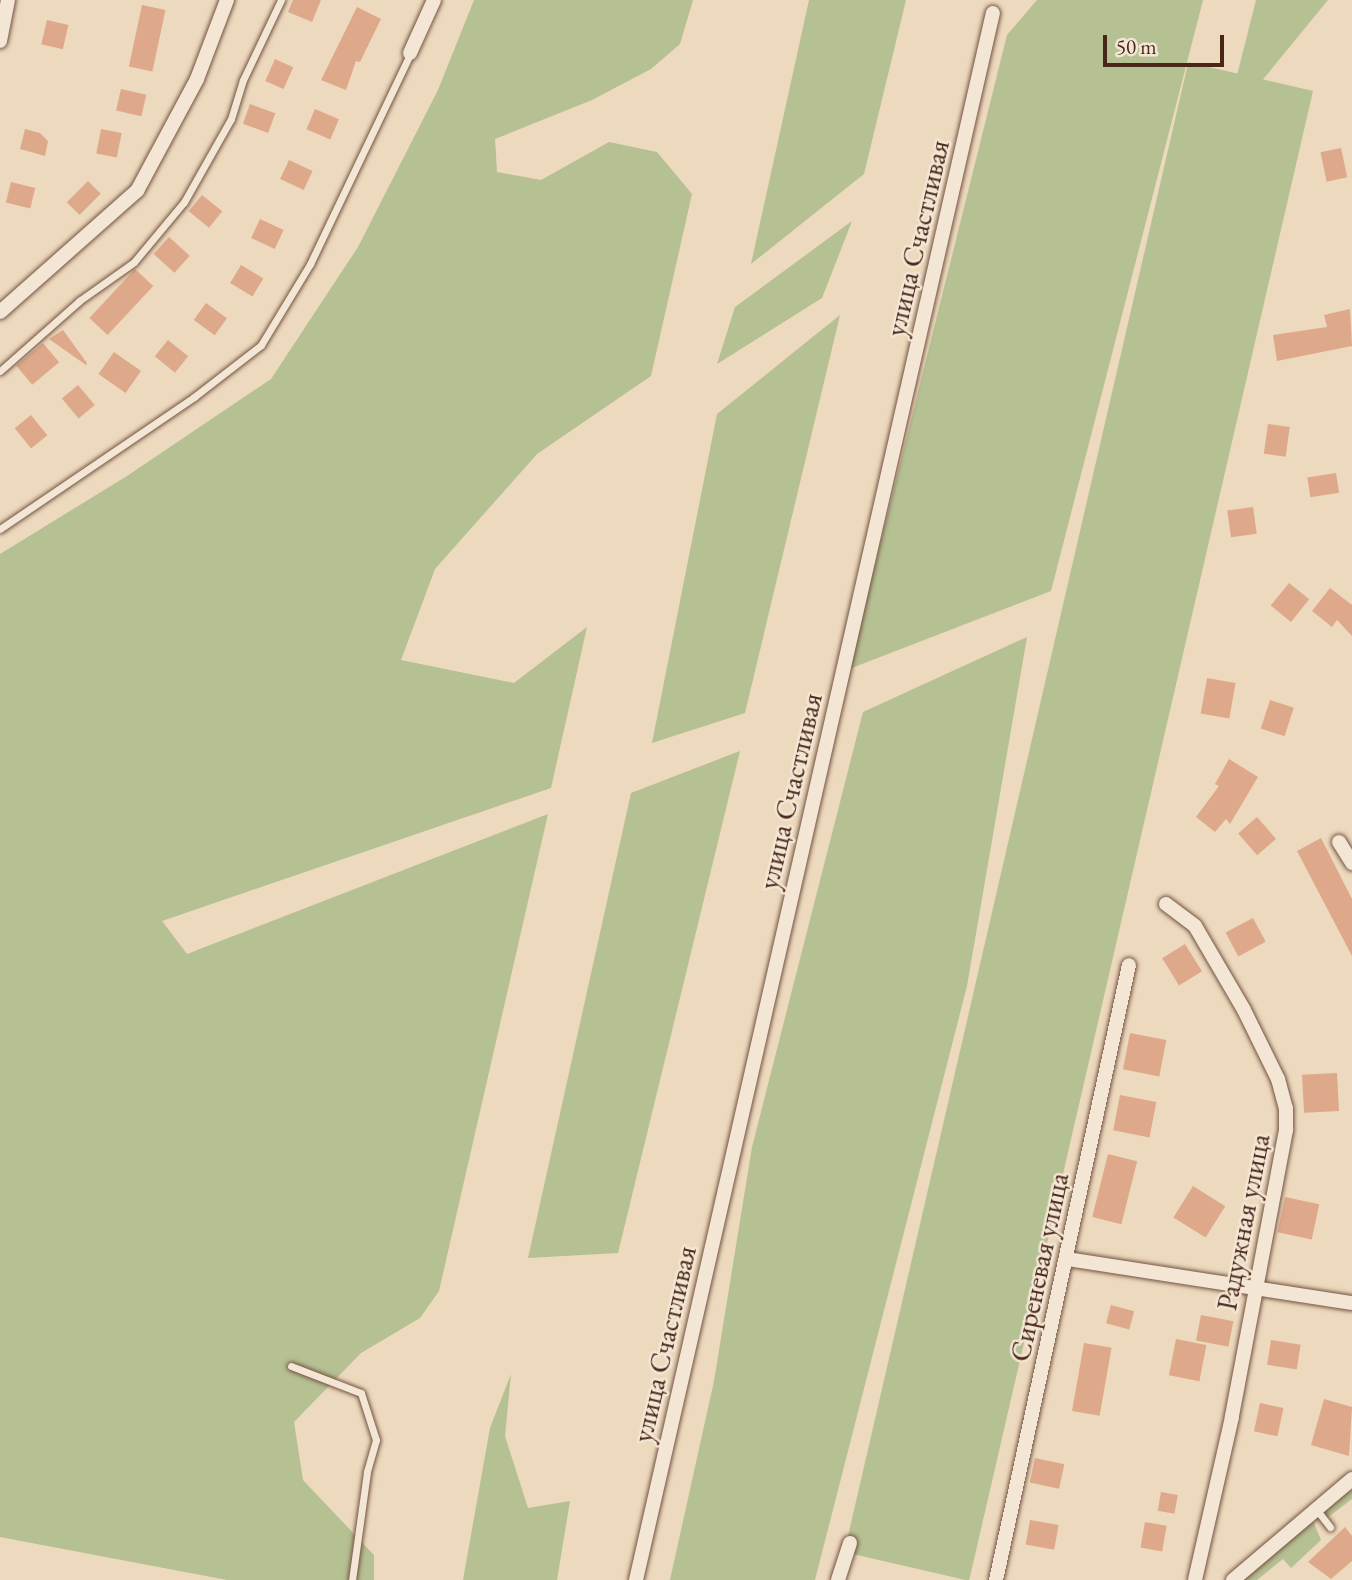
<!DOCTYPE html>
<meta charset="utf-8">
<style>
body{margin:0}
#map{position:relative;width:1352px;height:1580px;overflow:hidden;background:#edd9bd;font-family:"EB Garamond",serif}
div>[style]{position:absolute}
.green>*{inset:0;background:#b5c093;transform-origin:0 0}
.building>*{inset:0;background:#dea98a;transform-origin:0 0}
.roads{filter:drop-shadow(0 0 2px #735342) drop-shadow(0 0 2px #735342)}
.lane>*{height:7px;margin:-3.5px;padding:0 3.5px;transform-origin:3.5px;border-radius:3.5px;background:#f3e6d4}
.street>*{height:14px;margin:-7px;padding:0 7px;transform-origin:7px;border-radius:7px;background:#f3e6d4}
span{translate:-50% -50%;white-space:nowrap;text-align:center;line-height:1.15;-webkit-text-stroke:5px #f3e6d4;paint-order:stroke}
.street-label{font-size:28px;color:#4a2619}
.scale{position:absolute;left:1103px;top:35px;width:121px;height:32px;box-sizing:border-box;border:4px solid #4a2619;border-top:0;padding-left:9px;font-size:21px;line-height:24px;white-space:nowrap;color:#4a2619;-webkit-text-stroke:5px #f3e6d4;paint-order:stroke}
</style>
<div id="map">
<div class="green">
<i style="clip-path:polygon(474px 0,693px 0,680px 44px,651px 69px,592px 100px,495px 139px,497px 172px,541px 180px,609px 142px,657px 152px,692px 194px,651px 376px,537px 454px,435px 569px,401px 660px,514px 683px,587px 627px,551px 788px,162px 921px,187px 954px,548px 814px,439px 1291px,420px 1318px,361px 1353px,294px 1422px,303px 1480px,374px 1555px,374px 1580px,227px 1580px,0 1537px,0 554px,127px 476px,271px 379px,358px 247px,438px 90px)"></i>
<i style="clip-path:polygon(809px 0,906px 0,864px 174px,751px 264px)"></i>
<i style="clip-path:polygon(1037px 0,1203px 0,1051px 591px,849px 669px,1007px 35px)"></i>
<i style="clip-path:polygon(1256px 0,1328px 0,1224px 127px)"></i>
<i style="left:1313px;top:91px;width:1529px;height:128px;rotate:103deg"></i>
<i style="clip-path:polygon(852px 221px,822px 298px,717px 364px,735px 307px)"></i>
<i style="clip-path:polygon(840px 315px,745px 713px,652px 743px,717px 414px)"></i>
<i style="clip-path:polygon(1027px 637px,967px 986px,815px 1580px,670px 1580px,714px 1381px,752px 1147px,863px 712px)"></i>
<i style="clip-path:polygon(740px 751px,618px 1253px,528px 1258px,631px 793px)"></i>
<i style="clip-path:polygon(511px 1374px,505px 1436px,528px 1508px,570px 1501px,557px 1580px,463px 1580px,490px 1428px)"></i>
<i style="clip-path:polygon(1352px 1490px,1352px 1499px,1327px 1518px,1322px 1509px)"></i>
<i style="clip-path:polygon(1313px 1521px,1321px 1540px,1291px 1568px,1283px 1559px,1257px 1580px,1241px 1580px)"></i>
</div>
<div class="building">
<i style="clip-path:polygon(293px 0,321px 0,312px 22px,288px 12px)"></i>
<i style="left:142px;top:5px;width:24px;height:63px;rotate:12deg"></i>
<i style="clip-path:polygon(357px 7px,381px 19px,360px 62px,356px 61px,346px 90px,321px 80px)"></i>
<i style="left:47px;top:20px;width:22px;height:25px;rotate:13deg"></i>
<i style="left:275px;top:59px;width:20px;height:24px;rotate:24deg"></i>
<i style="left:121px;top:89px;width:26px;height:22px;rotate:13deg"></i>
<i style="left:250px;top:104px;width:27px;height:21px;rotate:20deg"></i>
<i style="left:315px;top:109px;width:26px;height:22px;rotate:23deg"></i>
<i style="clip-path:polygon(25px 129px,40px 133px,48px 141px,45px 156px,20px 149px)"></i>
<i style="left:101px;top:129px;width:21px;height:25px;rotate:11deg"></i>
<i style="left:1341px;top:148px;width:30px;height:21px;rotate:78deg"></i>
<i style="left:289px;top:160px;width:26px;height:21px;rotate:25deg"></i>
<i style="left:88px;top:181px;width:18px;height:30px;rotate:45deg"></i>
<i style="left:11px;top:182px;width:25px;height:21px;rotate:14deg"></i>
<i style="left:202px;top:195px;width:26px;height:21px;rotate:39deg"></i>
<i style="left:260px;top:219px;width:26px;height:21px;rotate:25deg"></i>
<i style="left:169px;top:237px;width:28px;height:23px;rotate:42deg"></i>
<i style="left:241px;top:265px;width:26px;height:21px;rotate:31deg"></i>
<i style="left:135px;top:269px;width:25px;height:67px;rotate:43deg"></i>
<i style="left:206px;top:303px;width:26px;height:21px;rotate:36deg"></i>
<i style="clip-path:polygon(1350px 309px,1352px 346px,1277px 361px,1273px 335px,1327px 327px,1324px 315px)"></i>
<i style="clip-path:polygon(63px 330px,87px 363px,86px 365px,49px 339px)"></i>
<i style="left:168px;top:340px;width:26px;height:21px;rotate:39deg"></i>
<i style="left:43px;top:343px;width:25px;height:35px;rotate:50deg"></i>
<i style="left:114px;top:352px;width:33px;height:27px;rotate:35deg"></i>
<i style="left:78px;top:385px;width:26px;height:21px;rotate:50deg"></i>
<i style="left:31px;top:415px;width:26px;height:21px;rotate:51deg"></i>
<i style="left:1268px;top:424px;width:22px;height:30px;rotate:8deg"></i>
<i style="left:1336px;top:473px;width:20px;height:29px;rotate:81deg"></i>
<i style="left:1253px;top:507px;width:27px;height:26px;rotate:82deg"></i>
<i style="left:1289px;top:583px;width:26px;height:29px;rotate:39deg"></i>
<i style="clip-path:polygon(1330px 588px,1352px 605px,1352px 636px,1337px 620px,1332px 627px,1312px 611px)"></i>
<i style="left:1207px;top:678px;width:29px;height:36px;rotate:10deg"></i>
<i style="left:1270px;top:700px;width:25px;height:30px;rotate:18deg"></i>
<i style="clip-path:polygon(1229px 759px,1258px 777px,1230px 824px,1226px 819px,1215px 832px,1196px 817px,1219px 786px,1215px 784px)"></i>
<i style="left:1257px;top:817px;width:29px;height:25px;rotate:49deg"></i>
<i style="clip-path:polygon(1321px 838px,1352px 899px,1352px 956px,1297px 851px)"></i>
<i style="left:1253px;top:918px;width:27px;height:31px;rotate:62deg"></i>
<i style="left:1185px;top:944px;width:32px;height:27px;rotate:58deg"></i>
<i style="left:1130px;top:1033px;width:37px;height:37px;rotate:11deg"></i>
<i style="left:1337px;top:1073px;width:38px;height:35px;rotate:87deg"></i>
<i style="left:1120px;top:1095px;width:37px;height:36px;rotate:11deg"></i>
<i style="left:1108px;top:1154px;width:30px;height:65px;rotate:14deg"></i>
<i style="left:1193px;top:1186px;width:38px;height:37px;rotate:32deg"></i>
<i style="left:1285px;top:1197px;width:35px;height:36px;rotate:12deg"></i>
<i style="left:1111px;top:1305px;width:24px;height:19px;rotate:15deg"></i>
<i style="left:1201px;top:1315px;width:33px;height:26px;rotate:11deg"></i>
<i style="left:1176px;top:1339px;width:31px;height:37px;rotate:11deg"></i>
<i style="left:1271px;top:1340px;width:30px;height:25px;rotate:9deg"></i>
<i style="left:1084px;top:1343px;width:28px;height:69px;rotate:10deg"></i>
<i style="clip-path:polygon(1324px 1399px,1352px 1407px,1349px 1456px,1311px 1445px)"></i>
<i style="left:1260px;top:1403px;width:24px;height:29px;rotate:12deg"></i>
<i style="left:1035px;top:1458px;width:30px;height:25px;rotate:12deg"></i>
<i style="left:1161px;top:1492px;width:17px;height:19px;rotate:10deg"></i>
<i style="left:1030px;top:1520px;width:29px;height:25px;rotate:10deg"></i>
<i style="left:1145px;top:1522px;width:22px;height:26px;rotate:10deg"></i>
<i style="clip-path:polygon(1345px 1527px,1352px 1536px,1352px 1561px,1331px 1579px,1308px 1562px)"></i>
</div>
<div class="roads">
<div class="lane">
<i style="left:0;top:371px;width:106px;rotate:-41.5deg"></i>
<i style="left:79px;top:301px;width:67px;rotate:-35.3deg"></i>
<i style="left:134px;top:262px;width:78px;rotate:-50.2deg"></i>
<i style="left:184px;top:202px;width:95px;rotate:-60.5deg"></i>
<i style="left:231px;top:119px;width:41px;rotate:-72.9deg"></i>
<i style="left:243px;top:80px;width:89px;rotate:-64.6deg"></i>
<i style="left:0;top:529px;width:235px;rotate:-34.2deg"></i>
<i style="left:194px;top:397px;width:85px;rotate:-37.8deg"></i>
<i style="left:261px;top:345px;width:95px;rotate:-58.8deg"></i>
<i style="left:310px;top:264px;width:233px;rotate:-64.5deg"></i>
<i style="left:291px;top:1366px;width:75px;rotate:21.1deg"></i>
<i style="left:361px;top:1393px;width:49px;rotate:72.3deg"></i>
<i style="left:376px;top:1440px;width:33px;rotate:106deg"></i>
<i style="left:367px;top:1472px;width:109px;rotate:97.9deg"></i>
<i style="left:1316px;top:1509px;width:23px;rotate:52deg"></i>
</div>
<div class="street">
<i style="left:0;top:41px;width:42px;rotate:-79deg"></i>
<i style="left:410px;top:53px;width:58px;rotate:-65.6deg"></i>
<i style="left:0;top:312px;width:183px;rotate:-41.5deg"></i>
<i style="left:137px;top:191px;width:127px;rotate:-61.8deg"></i>
<i style="left:197px;top:79px;width:85px;rotate:-69.2deg"></i>
<i style="left:1339px;top:842px;width:25px;rotate:58deg"></i>
<i style="left:1166px;top:904px;width:36px;rotate:37deg"></i>
<i style="left:1195px;top:926px;width:97px;rotate:59.7deg"></i>
<i style="left:1244px;top:1010px;width:77px;rotate:63.8deg"></i>
<i style="left:1278px;top:1079px;width:30px;rotate:75deg"></i>
<i style="left:1286px;top:1108px;width:22px;rotate:90deg"></i>
<i style="left:1286px;top:1130px;width:292px;rotate:100.7deg"></i>
<i style="left:1232px;top:1417px;width:167px;rotate:102.8deg"></i>
<i style="left:1067px;top:1259px;width:288px;rotate:8.8deg"></i>
<i style="left:636px;top:1580px;width:1607px;rotate:-77.17deg"></i>
<i style="left:838px;top:1580px;width:39px;rotate:-72deg"></i>
<i style="left:996px;top:1580px;width:629px;rotate:-77.8deg"></i>
<i style="left:1233px;top:1580px;width:156px;rotate:-40.3deg"></i>
</div>
</div>
<div class="street-label">
<span style="left:917px;top:238px;rotate:-77deg">улица Счастливая</span>
<span style="left:790px;top:791px;rotate:-77deg">улица Счастливая</span>
<span style="left:1243px;top:1222px;rotate:-79deg">Радужная улица</span>
<span style="left:1039px;top:1267px;rotate:-78deg">Сиреневая улица</span>
<span style="left:664px;top:1344px;rotate:-77deg">улица Счастливая</span>
</div>
<div class="scale">50 m</div>
</div>
